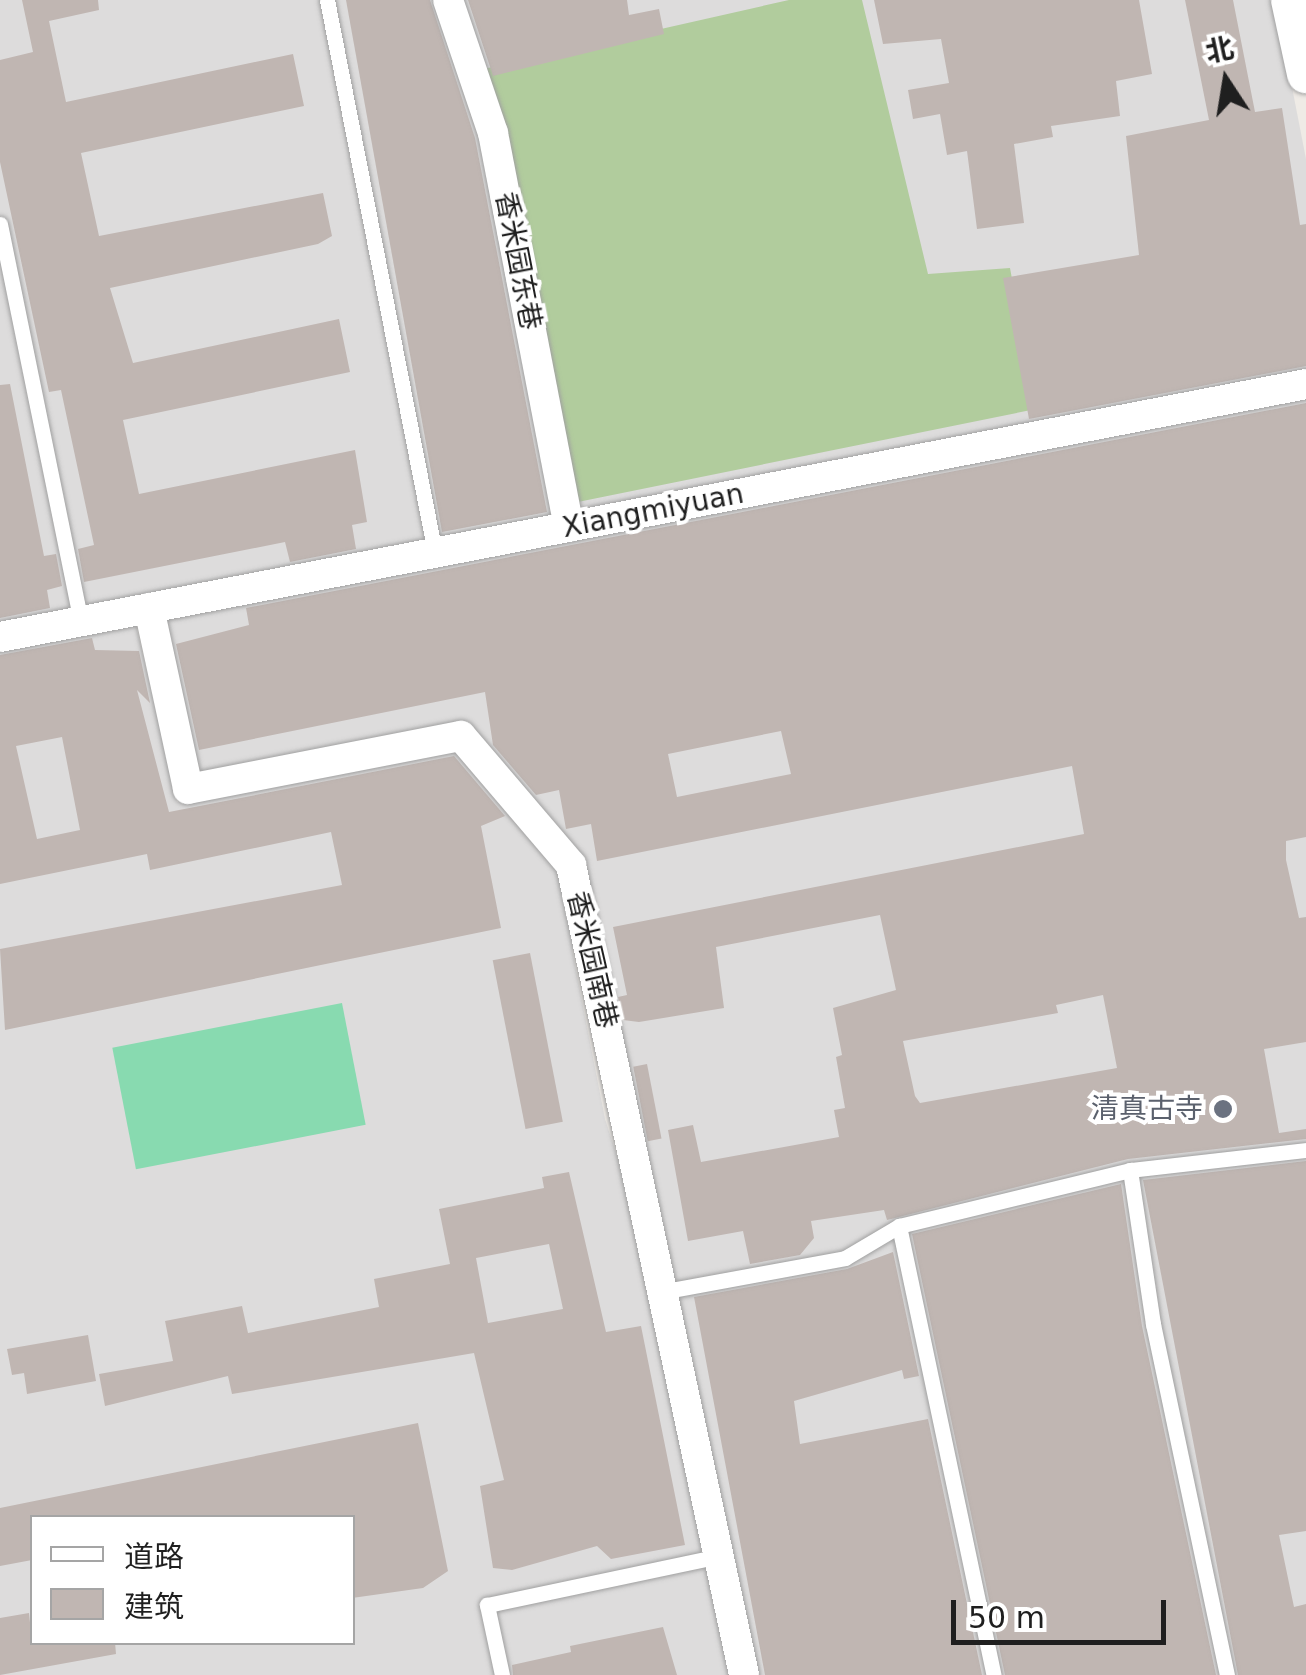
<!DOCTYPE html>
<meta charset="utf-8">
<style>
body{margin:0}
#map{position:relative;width:1306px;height:1675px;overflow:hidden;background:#efebe6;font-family:"DejaVu Sans","Noto Sans SC",sans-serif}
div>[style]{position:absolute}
.residential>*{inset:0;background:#dddcdc}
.forest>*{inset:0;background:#b1cc9d}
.pitch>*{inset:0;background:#88dab0;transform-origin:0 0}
.building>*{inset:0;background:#c0b6b2;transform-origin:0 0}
.roads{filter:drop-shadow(0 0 2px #a0a0a0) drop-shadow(0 0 2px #a0a0a0)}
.service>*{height:15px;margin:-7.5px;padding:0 7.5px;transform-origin:7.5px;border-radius:7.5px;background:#fff}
.minor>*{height:30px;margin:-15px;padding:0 15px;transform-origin:15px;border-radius:15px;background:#fff}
.tertiary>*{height:38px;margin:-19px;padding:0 19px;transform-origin:19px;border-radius:19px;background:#fff}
.dots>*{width:28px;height:28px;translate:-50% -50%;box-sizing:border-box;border:5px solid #fff;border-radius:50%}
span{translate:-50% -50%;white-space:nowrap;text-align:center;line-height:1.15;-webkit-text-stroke:8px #fff;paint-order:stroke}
.street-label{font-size:28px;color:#1f1f1f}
.worship-label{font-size:28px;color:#5b616d}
.right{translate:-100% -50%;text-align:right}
.legend{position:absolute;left:30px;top:1515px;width:325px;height:130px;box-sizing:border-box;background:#fff;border:2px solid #a5a5a5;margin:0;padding:12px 18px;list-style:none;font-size:30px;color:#1f1f1f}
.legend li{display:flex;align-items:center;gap:20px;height:50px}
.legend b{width:50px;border:2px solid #a5a5a5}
.north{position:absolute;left:1176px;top:30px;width:100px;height:100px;-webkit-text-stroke:8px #fff;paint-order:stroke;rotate:348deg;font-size:28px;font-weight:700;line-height:40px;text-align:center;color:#1f1f1f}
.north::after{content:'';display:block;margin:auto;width:35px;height:45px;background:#1f1f1f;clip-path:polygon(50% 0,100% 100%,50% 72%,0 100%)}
.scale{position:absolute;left:951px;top:1600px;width:215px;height:45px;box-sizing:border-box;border:5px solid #1f1f1f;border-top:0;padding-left:12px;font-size:30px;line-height:35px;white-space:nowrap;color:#1f1f1f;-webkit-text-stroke:8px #fff;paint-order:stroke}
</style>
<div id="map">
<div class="residential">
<i style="clip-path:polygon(0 0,1275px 0,1306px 159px,1306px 380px,0 628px)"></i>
<i style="clip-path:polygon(evenodd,1306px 384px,1306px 1675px,748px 1675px,587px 932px,572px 950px,605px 1119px,630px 1196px,737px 1675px,0 1675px,0 645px,135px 621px,177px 802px,461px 740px,573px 864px,461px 736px,188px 789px,149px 608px,1306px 384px,32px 1518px,352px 1518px,352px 1642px,32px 1642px,32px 1518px)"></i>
</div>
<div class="forest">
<i style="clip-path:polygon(789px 0,862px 0,928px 274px,1010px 268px,1036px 409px,563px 505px,539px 289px,484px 69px)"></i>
</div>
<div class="pitch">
<i style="left:342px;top:1003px;width:124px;height:234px;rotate:79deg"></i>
</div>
<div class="building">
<i style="clip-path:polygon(22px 0,98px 0,99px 10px,49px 21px,66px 102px,293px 54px,304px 106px,81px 153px,99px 236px,323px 193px,332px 236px,318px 244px,110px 288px,133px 363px,339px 319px,350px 372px,123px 420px,139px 494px,355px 450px,367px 522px,352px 525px,356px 549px,290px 562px,285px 542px,84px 582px,78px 549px,94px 545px,61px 390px,49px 392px,0 162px,0 60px,33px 52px)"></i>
<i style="clip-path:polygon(346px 0,430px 0,475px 138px,547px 512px,442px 532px)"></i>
<i style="clip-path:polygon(468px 0,627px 0,629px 15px,659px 9px,664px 34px,493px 76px)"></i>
<i style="clip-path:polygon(874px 0,1139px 0,1152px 74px,1116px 81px,1120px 116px,1051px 126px,1053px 137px,1014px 144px,1024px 223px,977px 229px,967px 151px,947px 155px,940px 114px,913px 119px,908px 90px,949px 83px,941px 39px,883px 44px)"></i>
<i style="clip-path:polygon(1185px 0,1233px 0,1255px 112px,1282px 108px,1300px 225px,1306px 224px,1306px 366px,1029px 419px,1003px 278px,1139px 255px,1126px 136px,1209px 120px)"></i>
<i style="clip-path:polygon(10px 384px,44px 556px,56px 554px,62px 586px,47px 590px,50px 608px,0 618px,0 385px)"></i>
<i style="clip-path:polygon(evenodd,1306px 403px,1306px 837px,1286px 841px,1286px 860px,1299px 918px,1306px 917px,1306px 1042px,1264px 1049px,1279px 1133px,1306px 1129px,1306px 1139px,1128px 1159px,887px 1220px,884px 1210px,811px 1221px,814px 1238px,800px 1255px,750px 1264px,743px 1231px,688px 1241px,668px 1130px,693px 1125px,701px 1162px,839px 1137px,834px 1110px,845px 1108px,836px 1057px,842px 1055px,833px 1008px,896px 990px,880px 915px,716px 947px,724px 1008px,639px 1022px,623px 1020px,618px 997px,627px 995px,613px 927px,1084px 834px,1072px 766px,597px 861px,591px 824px,566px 829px,559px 790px,536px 795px,493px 745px,485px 692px,199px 750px,176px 644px,249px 625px,246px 608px,1306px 403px,781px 731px,791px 774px,677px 797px,668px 754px,781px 731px,1306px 403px,1103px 995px,1117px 1068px,920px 1103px,915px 1096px,903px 1041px,1058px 1013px,1056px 1005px,1103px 995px)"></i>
<i style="clip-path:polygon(evenodd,92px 638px,95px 650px,139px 651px,150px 703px,137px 690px,169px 812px,454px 756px,505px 816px,481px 826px,501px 928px,5px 1030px,0 949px,342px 885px,331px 832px,150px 870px,147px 854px,0 884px,0 655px,92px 638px,62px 737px,80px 830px,37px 839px,16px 746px,62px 737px)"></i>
<i style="left:530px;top:953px;width:172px;height:38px;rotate:79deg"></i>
<i style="left:647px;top:1064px;width:76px;height:14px;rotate:79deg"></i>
<i style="clip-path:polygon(1306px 1161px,1306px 1531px,1279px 1535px,1294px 1607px,1306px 1604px,1306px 1675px,1238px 1675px,1143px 1180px)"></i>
<i style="clip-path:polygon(evenodd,569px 1172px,606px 1332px,641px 1326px,685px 1545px,611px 1559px,597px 1546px,512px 1570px,493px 1568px,480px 1486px,504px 1480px,474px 1353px,232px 1394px,228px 1376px,105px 1406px,99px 1374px,173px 1361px,165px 1321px,242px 1306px,248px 1333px,379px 1307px,374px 1279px,450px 1264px,439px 1209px,544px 1188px,542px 1177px,569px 1172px,549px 1244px,563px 1309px,488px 1323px,476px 1258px,549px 1244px)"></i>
<i style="clip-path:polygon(1121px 1184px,1142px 1326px,1216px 1675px,1005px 1675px,912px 1234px)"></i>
<i style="clip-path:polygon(893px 1252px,919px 1376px,904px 1379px,902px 1370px,794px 1401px,800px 1444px,928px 1419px,982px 1675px,765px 1675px,694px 1297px,847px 1269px)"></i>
<i style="clip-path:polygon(88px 1335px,96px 1381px,27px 1394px,24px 1373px,12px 1375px,7px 1349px)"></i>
<i style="clip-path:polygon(418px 1423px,448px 1571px,423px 1588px,352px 1598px,352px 1518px,32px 1518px,32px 1560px,0 1566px,0 1508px)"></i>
<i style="clip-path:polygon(29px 1613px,32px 1642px,115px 1642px,116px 1654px,0 1675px,0 1618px)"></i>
<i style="clip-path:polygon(663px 1627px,677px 1675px,513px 1675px,512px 1665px,571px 1652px,570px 1646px)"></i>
</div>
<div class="roads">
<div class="service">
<i style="left:327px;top:0;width:563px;rotate:78.95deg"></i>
<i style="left:0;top:224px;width:406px;rotate:78.5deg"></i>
<i style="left:1130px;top:1170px;width:156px;rotate:81.5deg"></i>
<i style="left:1153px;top:1324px;width:359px;rotate:78.1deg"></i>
<i style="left:899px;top:1226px;width:459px;rotate:78.1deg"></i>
<i style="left:666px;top:1291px;width:182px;rotate:-10.4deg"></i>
<i style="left:845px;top:1258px;width:63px;rotate:-30.7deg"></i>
<i style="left:899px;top:1226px;width:238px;rotate:-13.6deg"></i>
<i style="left:1130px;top:1170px;width:177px;rotate:-6.5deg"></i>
<i style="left:502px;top:1675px;width:72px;rotate:-102.1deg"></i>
<i style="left:487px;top:1605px;width:238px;rotate:-11.9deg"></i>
</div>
<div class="minor">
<i style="left:448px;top:0;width:140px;rotate:71.3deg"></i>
<i style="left:493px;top:133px;width:401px;rotate:79.1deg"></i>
<i style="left:149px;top:608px;width:185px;rotate:77.8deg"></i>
<i style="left:188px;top:789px;width:278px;rotate:-11deg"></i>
<i style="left:461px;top:736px;width:170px;rotate:49.5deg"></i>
<i style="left:571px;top:865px;width:828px;rotate:77.94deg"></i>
<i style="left:0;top:637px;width:1330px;rotate:-10.96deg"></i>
</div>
<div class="tertiary">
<i style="left:1290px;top:0;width:76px;rotate:77.8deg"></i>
</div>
</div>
<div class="dots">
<i style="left:1223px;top:1109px;background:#6b7280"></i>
</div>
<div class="street-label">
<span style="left:518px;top:261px;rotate:79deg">香米园东巷</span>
<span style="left:653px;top:511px;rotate:-11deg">Xiangmiyuan</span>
<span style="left:592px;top:960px;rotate:77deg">香米园南巷</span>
</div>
<div class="worship-label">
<span class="right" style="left:1203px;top:1109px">清真古寺</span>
</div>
<ul class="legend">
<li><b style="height:12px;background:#fff"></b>道路</li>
<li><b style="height:28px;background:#c0b6b2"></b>建筑</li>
</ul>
<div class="north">北</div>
<div class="scale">50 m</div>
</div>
